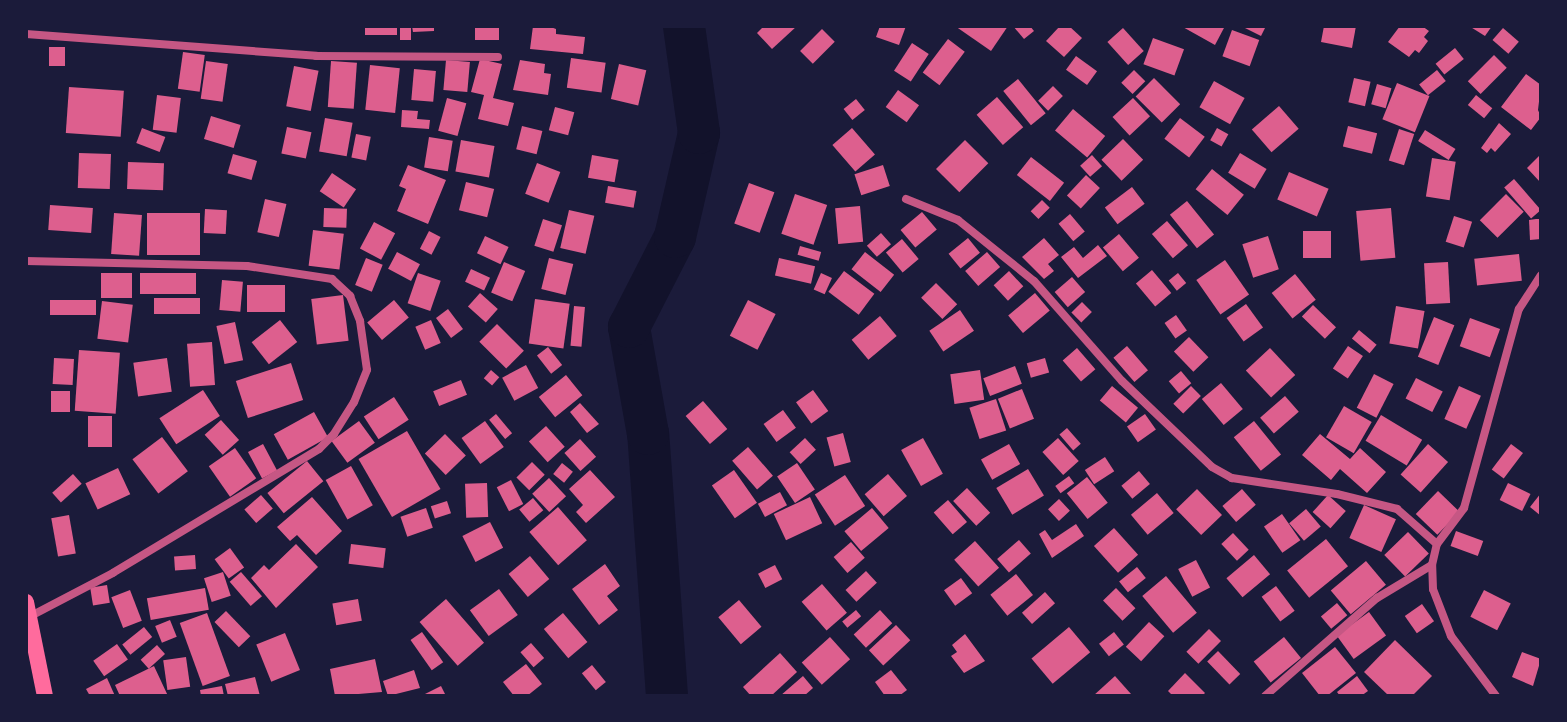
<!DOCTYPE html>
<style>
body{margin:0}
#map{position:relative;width:1567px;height:722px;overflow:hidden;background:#1b1b3a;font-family:"Roboto Condensed",sans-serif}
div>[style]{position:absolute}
.river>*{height:42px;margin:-21px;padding:0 21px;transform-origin:21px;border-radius:21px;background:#12122b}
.building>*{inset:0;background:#dd5f8e;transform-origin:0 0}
.minor>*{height:8px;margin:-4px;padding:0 4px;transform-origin:4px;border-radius:4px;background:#c65784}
.secondary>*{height:16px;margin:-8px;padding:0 8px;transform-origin:8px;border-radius:8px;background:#ff6b9d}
span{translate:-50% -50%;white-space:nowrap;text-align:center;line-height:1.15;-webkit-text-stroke:7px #1b1b3a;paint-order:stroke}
.frame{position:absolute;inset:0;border:28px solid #1b1b3a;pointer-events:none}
</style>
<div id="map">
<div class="river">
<i style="left:667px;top:696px;width:263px;rotate:-94.1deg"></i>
<i style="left:648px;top:434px;width:109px;rotate:-100.1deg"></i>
<i style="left:629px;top:327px;width:101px;rotate:-62.9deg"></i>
<i style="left:675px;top:237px;width:107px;rotate:-77deg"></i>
<i style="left:699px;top:133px;width:108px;rotate:-98deg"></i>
</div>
<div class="building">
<i style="left:365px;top:26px;width:32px;height:9px"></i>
<i style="left:400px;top:26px;width:11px;height:14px"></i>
<i style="clip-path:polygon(412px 26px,434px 26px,434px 31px,413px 32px)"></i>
<i style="left:475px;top:26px;width:24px;height:14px"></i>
<i style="clip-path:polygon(533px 26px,548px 26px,556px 29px,556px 34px,585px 37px,583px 54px,530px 49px)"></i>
<i style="clip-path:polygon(764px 26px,797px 26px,772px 49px,757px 33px)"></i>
<i style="clip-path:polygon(880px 26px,906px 26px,899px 45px,876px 37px)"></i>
<i style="clip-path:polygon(955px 26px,1008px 26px,991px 51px)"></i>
<i style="clip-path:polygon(1013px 26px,1030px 26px,1034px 31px,1024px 39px)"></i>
<i style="clip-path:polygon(1060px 26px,1069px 26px,1082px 38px,1064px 57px,1046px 41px)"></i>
<i style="clip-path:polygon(1181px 26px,1225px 26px,1215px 45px)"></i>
<i style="clip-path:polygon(1241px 26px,1266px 26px,1261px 36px)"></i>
<i style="clip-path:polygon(1324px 26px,1356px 26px,1352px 48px,1321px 42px)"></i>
<i style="clip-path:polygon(1400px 26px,1422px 26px,1429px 31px,1424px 37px,1428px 41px,1419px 53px,1415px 50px,1409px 57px,1388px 42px)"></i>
<i style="clip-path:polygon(1469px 26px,1492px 26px,1485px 36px)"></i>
<i style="left:1123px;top:28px;width:31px;height:21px;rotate:48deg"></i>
<i style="left:1503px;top:28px;width:21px;height:16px;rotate:41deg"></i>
<i style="left:822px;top:29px;width:18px;height:31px;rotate:45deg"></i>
<i style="left:1232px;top:30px;width:29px;height:28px;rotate:20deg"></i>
<i style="left:1153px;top:38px;width:33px;height:28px;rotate:20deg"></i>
<i style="left:948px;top:39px;width:21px;height:42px;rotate:37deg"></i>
<i style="left:912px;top:43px;width:20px;height:33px;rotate:33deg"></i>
<i style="left:49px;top:47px;width:16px;height:19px"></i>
<i style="left:1455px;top:48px;width:14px;height:25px;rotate:51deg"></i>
<i style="left:183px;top:52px;width:22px;height:37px;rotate:8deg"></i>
<i style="left:1494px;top:55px;width:18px;height:37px;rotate:45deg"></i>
<i style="left:1076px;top:56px;width:26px;height:17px;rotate:36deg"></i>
<i style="left:571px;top:58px;width:35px;height:30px;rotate:8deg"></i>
<i style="clip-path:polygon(480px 59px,502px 64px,493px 98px,514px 103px,508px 126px,478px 119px,484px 95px,471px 92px)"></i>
<i style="left:446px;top:60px;width:24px;height:30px;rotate:5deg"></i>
<i style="clip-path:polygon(520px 60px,545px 64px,544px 73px,551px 74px,548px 95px,513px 90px)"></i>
<i style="left:206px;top:61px;width:22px;height:38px;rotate:8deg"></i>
<i style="left:331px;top:61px;width:26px;height:46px;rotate:4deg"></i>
<i style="left:619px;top:64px;width:28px;height:36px;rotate:13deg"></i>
<i style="left:370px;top:65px;width:30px;height:45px;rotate:6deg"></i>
<i style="left:294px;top:66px;width:25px;height:41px;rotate:11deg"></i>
<i style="left:414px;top:69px;width:22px;height:31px;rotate:5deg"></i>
<i style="left:1134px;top:70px;width:16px;height:18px;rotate:45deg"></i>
<i style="left:1437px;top:70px;width:14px;height:23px;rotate:51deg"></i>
<i style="clip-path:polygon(1526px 74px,1541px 85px,1538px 110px,1541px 117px,1531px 130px,1501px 107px)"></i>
<i style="left:1154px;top:78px;width:37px;height:26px;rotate:45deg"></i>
<i style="left:1354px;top:78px;width:17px;height:25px;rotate:13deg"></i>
<i style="left:1018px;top:79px;width:44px;height:19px;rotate:51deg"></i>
<i style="left:1214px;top:81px;width:35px;height:30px;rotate:29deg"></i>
<i style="left:1397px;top:83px;width:35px;height:39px;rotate:22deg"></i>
<i style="left:1377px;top:84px;width:15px;height:21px;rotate:16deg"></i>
<i style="left:1053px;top:86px;width:14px;height:21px;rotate:45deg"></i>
<i style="left:69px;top:87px;width:55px;height:46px;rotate:4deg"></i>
<i style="left:898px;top:90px;width:26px;height:21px;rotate:36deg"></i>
<i style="left:157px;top:95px;width:24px;height:35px;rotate:7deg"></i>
<i style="left:1476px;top:95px;width:21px;height:13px;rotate:39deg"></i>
<i style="left:997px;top:97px;width:40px;height:27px;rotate:49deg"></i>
<i style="left:447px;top:98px;width:20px;height:34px;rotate:15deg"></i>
<i style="left:1133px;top:98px;width:25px;height:28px;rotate:47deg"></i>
<i style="left:856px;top:99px;width:14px;height:16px;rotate:51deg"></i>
<i style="left:1279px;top:106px;width:30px;height:36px;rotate:49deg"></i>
<i style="left:555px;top:107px;width:20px;height:24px;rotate:15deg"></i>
<i style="left:1073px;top:109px;width:42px;height:28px;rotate:40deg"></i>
<i style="clip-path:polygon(402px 110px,418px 111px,417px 119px,430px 120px,429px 129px,401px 127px)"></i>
<i style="left:211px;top:116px;width:31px;height:24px;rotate:17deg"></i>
<i style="left:325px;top:118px;width:28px;height:34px;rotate:10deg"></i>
<i style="left:1180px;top:118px;width:31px;height:26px;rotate:37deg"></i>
<i style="clip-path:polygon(1499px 123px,1511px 134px,1495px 152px,1491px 148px,1487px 153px,1481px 148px)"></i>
<i style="left:522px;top:126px;width:21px;height:24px;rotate:14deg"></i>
<i style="left:1348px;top:126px;width:30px;height:21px;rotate:14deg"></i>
<i style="left:287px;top:127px;width:25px;height:27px;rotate:12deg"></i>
<i style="left:142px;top:128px;width:25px;height:16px;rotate:21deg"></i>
<i style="left:852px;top:128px;width:35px;height:26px;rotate:49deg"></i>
<i style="left:1217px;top:128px;width:13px;height:14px;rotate:29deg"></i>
<i style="left:1399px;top:129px;width:16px;height:33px;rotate:18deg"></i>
<i style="left:1425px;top:130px;width:36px;height:13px;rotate:32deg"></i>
<i style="left:356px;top:134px;width:15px;height:24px;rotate:11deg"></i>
<i style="left:429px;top:137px;width:24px;height:31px;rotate:9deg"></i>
<i style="left:1123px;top:139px;width:29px;height:30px;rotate:46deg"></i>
<i style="left:461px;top:140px;width:34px;height:32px;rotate:10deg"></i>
<i style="left:965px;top:140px;width:33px;height:41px;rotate:45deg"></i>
<i style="left:79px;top:153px;width:32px;height:35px;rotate:2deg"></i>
<i style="left:1240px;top:153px;width:31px;height:23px;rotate:31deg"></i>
<i style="left:233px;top:154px;width:25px;height:20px;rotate:16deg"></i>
<i style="clip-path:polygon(1541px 154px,1541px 183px,1527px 168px)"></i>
<i style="left:592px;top:155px;width:27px;height:23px;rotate:10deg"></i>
<i style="left:1092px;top:155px;width:15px;height:16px;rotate:48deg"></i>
<i style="left:1031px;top:157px;width:42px;height:23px;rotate:38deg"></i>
<i style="left:1432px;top:158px;width:24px;height:39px;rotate:9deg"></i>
<i style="left:128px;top:162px;width:36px;height:27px;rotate:2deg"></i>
<i style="left:537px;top:163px;width:25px;height:33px;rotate:21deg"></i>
<i style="clip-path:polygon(408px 165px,446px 180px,428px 224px,397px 211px,406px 189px,399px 186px)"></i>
<i style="left:883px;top:165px;width:22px;height:30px;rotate:72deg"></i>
<i style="left:1212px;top:169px;width:41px;height:26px;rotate:39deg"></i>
<i style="left:1289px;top:172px;width:43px;height:30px;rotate:23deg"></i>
<i style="left:332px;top:173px;width:29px;height:22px;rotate:34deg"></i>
<i style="left:1086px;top:175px;width:19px;height:28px;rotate:43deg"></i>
<i style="left:1514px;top:179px;width:41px;height:13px;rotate:49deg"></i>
<i style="left:466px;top:182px;width:29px;height:29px;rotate:14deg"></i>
<i style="left:749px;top:183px;width:27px;height:43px;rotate:20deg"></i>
<i style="left:608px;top:186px;width:29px;height:17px;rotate:10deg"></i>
<i style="left:1132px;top:187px;width:21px;height:34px;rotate:53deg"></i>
<i style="left:795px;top:194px;width:34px;height:42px;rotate:19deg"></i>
<i style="left:1506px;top:194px;width:25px;height:37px;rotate:45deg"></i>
<i style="left:265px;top:199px;width:22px;height:34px;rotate:13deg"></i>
<i style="left:1042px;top:200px;width:11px;height:16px;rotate:45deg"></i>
<i style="left:1187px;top:201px;width:43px;height:22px;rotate:51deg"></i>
<i style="left:50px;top:205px;width:43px;height:25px;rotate:4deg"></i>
<i style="left:860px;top:206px;width:36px;height:25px;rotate:85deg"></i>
<i style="left:324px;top:208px;width:23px;height:19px;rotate:2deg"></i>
<i style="left:1391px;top:208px;width:50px;height:35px;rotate:85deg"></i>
<i style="left:205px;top:209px;width:22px;height:24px;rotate:3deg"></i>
<i style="left:569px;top:210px;width:26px;height:39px;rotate:13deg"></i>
<i style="left:922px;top:212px;width:23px;height:28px;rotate:50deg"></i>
<i style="left:114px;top:213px;width:28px;height:41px;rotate:4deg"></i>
<i style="left:147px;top:213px;width:53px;height:42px"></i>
<i style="left:1070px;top:214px;width:23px;height:15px;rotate:50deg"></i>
<i style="left:1454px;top:216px;width:19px;height:27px;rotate:18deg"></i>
<i style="left:543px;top:219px;width:20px;height:28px;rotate:18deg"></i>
<i style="clip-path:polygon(1536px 219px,1541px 219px,1541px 239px,1530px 240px,1529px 220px)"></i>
<i style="left:1167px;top:221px;width:32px;height:20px;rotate:49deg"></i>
<i style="left:374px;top:222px;width:24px;height:30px;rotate:28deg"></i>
<i style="left:313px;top:230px;width:31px;height:36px;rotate:7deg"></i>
<i style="left:429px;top:231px;width:13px;height:20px;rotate:27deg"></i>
<i style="left:1303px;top:231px;width:28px;height:27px"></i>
<i style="left:881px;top:233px;width:15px;height:19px;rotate:48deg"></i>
<i style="left:1119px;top:234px;width:31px;height:21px;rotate:50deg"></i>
<i style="left:485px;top:236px;width:26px;height:19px;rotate:25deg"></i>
<i style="left:1268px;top:236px;width:35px;height:27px;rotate:72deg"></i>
<i style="left:968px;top:238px;width:19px;height:25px;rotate:51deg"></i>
<i style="clip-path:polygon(1044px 238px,1059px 255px,1048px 264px,1054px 271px,1044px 279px,1022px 257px)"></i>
<i style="left:902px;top:239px;width:26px;height:21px;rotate:50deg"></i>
<i style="clip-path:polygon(1098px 245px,1107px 256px,1078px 278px,1061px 257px,1074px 247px,1083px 258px)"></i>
<i style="left:800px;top:246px;width:22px;height:9px;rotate:16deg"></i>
<i style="left:397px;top:252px;width:26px;height:19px;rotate:28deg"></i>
<i style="left:865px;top:252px;width:37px;height:22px;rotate:38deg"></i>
<i style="left:987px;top:252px;width:20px;height:29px;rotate:49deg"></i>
<i style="left:1519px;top:254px;width:27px;height:45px;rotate:84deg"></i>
<i style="left:366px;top:258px;width:18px;height:29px;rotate:22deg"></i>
<i style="left:549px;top:258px;width:25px;height:32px;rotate:14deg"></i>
<i style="left:779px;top:258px;width:37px;height:18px;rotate:13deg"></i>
<i style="left:1225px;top:260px;width:42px;height:35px;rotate:55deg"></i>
<i style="left:504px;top:262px;width:23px;height:33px;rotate:23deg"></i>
<i style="left:1448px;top:262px;width:41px;height:24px;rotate:87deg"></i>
<i style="left:471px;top:269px;width:21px;height:14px;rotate:25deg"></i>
<i style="left:1152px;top:270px;width:30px;height:21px;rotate:50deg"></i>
<i style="left:844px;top:271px;width:38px;height:26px;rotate:37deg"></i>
<i style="left:1009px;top:271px;width:21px;height:21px;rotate:47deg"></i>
<i style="left:132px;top:273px;width:25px;height:31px;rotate:90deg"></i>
<i style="left:140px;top:273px;width:56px;height:21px"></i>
<i style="left:418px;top:273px;width:24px;height:32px;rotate:19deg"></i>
<i style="left:821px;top:273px;width:12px;height:18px;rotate:24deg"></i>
<i style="left:1178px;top:273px;width:13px;height:12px;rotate:51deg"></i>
<i style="left:1295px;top:274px;width:33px;height:30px;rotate:51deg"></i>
<i style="left:1072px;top:277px;width:20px;height:23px;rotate:49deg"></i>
<i style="left:222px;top:280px;width:21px;height:30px;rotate:5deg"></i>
<i style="left:936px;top:283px;width:30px;height:21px;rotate:45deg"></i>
<i style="left:285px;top:285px;width:27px;height:38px;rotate:90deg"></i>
<i style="left:480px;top:293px;width:24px;height:18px;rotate:42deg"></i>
<i style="left:1035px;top:293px;width:23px;height:35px;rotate:50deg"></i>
<i style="left:343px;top:295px;width:46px;height:32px;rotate:83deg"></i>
<i style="left:154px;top:298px;width:46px;height:16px"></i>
<i style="left:535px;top:299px;width:35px;height:45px;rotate:8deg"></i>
<i style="left:50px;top:300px;width:46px;height:15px"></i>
<i style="left:394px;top:300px;width:23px;height:35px;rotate:50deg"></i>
<i style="left:748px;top:300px;width:31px;height:40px;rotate:27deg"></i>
<i style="left:102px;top:301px;width:31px;height:38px;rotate:7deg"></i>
<i style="left:1082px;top:302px;width:14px;height:15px;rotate:45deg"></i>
<i style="left:1246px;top:304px;width:29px;height:24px;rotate:54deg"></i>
<i style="left:1313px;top:305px;width:32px;height:16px;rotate:44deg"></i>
<i style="left:574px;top:306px;width:11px;height:40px;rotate:5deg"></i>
<i style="left:1396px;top:306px;width:29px;height:38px;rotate:10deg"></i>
<i style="left:448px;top:309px;width:25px;height:15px;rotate:53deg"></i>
<i style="left:960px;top:310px;width:25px;height:37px;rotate:56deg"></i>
<i style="left:1176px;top:315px;width:19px;height:14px;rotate:55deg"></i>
<i style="left:880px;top:316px;width:26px;height:37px;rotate:50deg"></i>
<i style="left:1434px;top:317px;width:22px;height:43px;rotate:22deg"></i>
<i style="left:1470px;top:318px;width:32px;height:30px;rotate:20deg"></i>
<i style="left:280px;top:320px;width:28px;height:36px;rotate:52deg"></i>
<i style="left:431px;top:320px;width:25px;height:17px;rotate:67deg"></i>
<i style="left:235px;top:322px;width:39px;height:19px;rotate:78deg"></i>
<i style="left:497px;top:324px;width:38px;height:25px;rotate:45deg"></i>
<i style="left:1359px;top:330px;width:23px;height:11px;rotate:40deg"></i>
<i style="left:1189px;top:337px;width:28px;height:21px;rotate:46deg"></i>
<i style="left:212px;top:342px;width:43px;height:25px;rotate:86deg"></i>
<i style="left:1127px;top:346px;width:32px;height:18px;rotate:49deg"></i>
<i style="left:1348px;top:346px;width:18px;height:27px;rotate:34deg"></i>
<i style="left:548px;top:347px;width:23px;height:14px;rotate:52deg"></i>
<i style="left:1077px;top:348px;width:28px;height:19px;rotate:49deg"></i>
<i style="left:1270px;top:348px;width:37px;height:33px;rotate:47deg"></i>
<i style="left:79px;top:350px;width:41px;height:61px;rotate:4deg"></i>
<i style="left:54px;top:358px;width:20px;height:26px;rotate:3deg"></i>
<i style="left:167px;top:358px;width:34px;height:34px;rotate:82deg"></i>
<i style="left:1045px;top:358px;width:15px;height:19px;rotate:74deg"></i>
<i style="left:291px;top:363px;width:39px;height:58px;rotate:72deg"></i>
<i style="left:526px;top:365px;width:26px;height:27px;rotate:62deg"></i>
<i style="left:1015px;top:366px;width:19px;height:34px;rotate:69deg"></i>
<i style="left:491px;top:370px;width:11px;height:11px;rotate:41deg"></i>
<i style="left:980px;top:370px;width:30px;height:30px;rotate:82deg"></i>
<i style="left:1181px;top:371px;width:16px;height:16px;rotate:50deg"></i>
<i style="left:1374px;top:374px;width:22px;height:38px;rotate:27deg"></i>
<i style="left:566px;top:375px;width:26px;height:35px;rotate:51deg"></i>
<i style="left:1416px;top:378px;width:30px;height:23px;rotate:27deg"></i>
<i style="left:461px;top:380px;width:16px;height:30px;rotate:68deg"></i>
<i style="left:1221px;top:383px;width:34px;height:25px;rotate:50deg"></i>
<i style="left:1112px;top:386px;width:34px;height:19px;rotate:40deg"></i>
<i style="left:1191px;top:386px;width:14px;height:25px;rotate:45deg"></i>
<i style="left:1459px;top:386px;width:24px;height:36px;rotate:24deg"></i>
<i style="left:1022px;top:389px;width:32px;height:26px;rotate:68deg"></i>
<i style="left:203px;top:390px;width:31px;height:52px;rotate:57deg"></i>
<i style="left:813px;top:390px;width:26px;height:21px;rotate:54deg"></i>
<i style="left:51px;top:391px;width:19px;height:21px"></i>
<i style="left:1285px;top:396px;width:21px;height:33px;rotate:49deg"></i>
<i style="left:394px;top:397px;width:27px;height:36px;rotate:57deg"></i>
<i style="left:996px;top:399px;width:33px;height:28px;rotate:72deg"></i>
<i style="left:703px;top:401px;width:37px;height:23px;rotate:49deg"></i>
<i style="clip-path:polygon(580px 403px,599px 424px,587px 433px,570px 412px)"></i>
<i style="left:1344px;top:406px;width:32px;height:36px;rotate:30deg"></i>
<i style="left:783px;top:410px;width:22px;height:24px;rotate:54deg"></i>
<i style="left:314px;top:412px;width:29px;height:46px;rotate:61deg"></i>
<i style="left:496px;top:414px;width:25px;height:9px;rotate:50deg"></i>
<i style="left:1145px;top:414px;width:19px;height:22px;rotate:55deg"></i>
<i style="left:1381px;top:415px;width:48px;height:30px;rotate:31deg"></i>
<i style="left:88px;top:416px;width:24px;height:31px"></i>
<i style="left:221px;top:420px;width:27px;height:22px;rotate:48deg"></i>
<i style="left:359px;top:421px;width:27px;height:34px;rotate:54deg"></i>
<i style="left:485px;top:421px;width:32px;height:29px;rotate:54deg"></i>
<i style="left:1254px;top:421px;width:43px;height:26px;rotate:51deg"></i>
<i style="left:546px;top:426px;width:28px;height:23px;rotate:48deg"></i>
<i style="left:1067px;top:428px;width:21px;height:10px;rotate:49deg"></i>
<i style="left:407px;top:431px;width:67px;height:56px;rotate:60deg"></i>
<i style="left:843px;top:433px;width:30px;height:17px;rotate:75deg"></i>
<i style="left:445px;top:434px;width:30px;height:28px;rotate:46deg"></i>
<i style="clip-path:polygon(1320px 434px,1350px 459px,1360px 448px,1386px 472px,1367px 493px,1340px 469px,1331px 480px,1302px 455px)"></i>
<i style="left:162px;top:437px;width:43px;height:37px;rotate:53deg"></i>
<i style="left:805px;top:438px;width:16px;height:21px;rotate:47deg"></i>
<i style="left:923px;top:438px;width:41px;height:25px;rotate:61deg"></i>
<i style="left:1058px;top:438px;width:31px;height:21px;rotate:48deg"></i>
<i style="left:580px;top:439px;width:24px;height:21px;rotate:48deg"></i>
<i style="left:263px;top:444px;width:30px;height:17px;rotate:62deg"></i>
<i style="left:1009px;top:444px;width:23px;height:32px;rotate:61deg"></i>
<i style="left:1428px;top:444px;width:27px;height:41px;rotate:42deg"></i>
<i style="left:1511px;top:444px;width:15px;height:32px;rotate:37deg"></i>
<i style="left:748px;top:447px;width:38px;height:21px;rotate:49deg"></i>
<i style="left:235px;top:448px;width:37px;height:32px;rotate:55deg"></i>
<i style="left:1105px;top:457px;width:17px;height:24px;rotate:57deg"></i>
<i style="left:307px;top:461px;width:26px;height:51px;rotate:51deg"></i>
<i style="left:532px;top:462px;width:18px;height:22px;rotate:45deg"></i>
<i style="left:562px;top:463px;width:14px;height:14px;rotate:39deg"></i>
<i style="left:797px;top:463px;width:32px;height:24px;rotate:56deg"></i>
<i style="left:351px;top:466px;width:45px;height:29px;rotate:61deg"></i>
<i style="left:118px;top:468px;width:29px;height:36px;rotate:65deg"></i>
<i style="left:1028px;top:469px;width:31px;height:37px;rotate:59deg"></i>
<i style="clip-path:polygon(590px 470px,615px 497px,586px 523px,576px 512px,583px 505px,569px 489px)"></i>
<i style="left:734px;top:470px;width:40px;height:27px;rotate:55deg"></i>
<i style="left:1139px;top:471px;width:17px;height:23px;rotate:50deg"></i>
<i style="left:73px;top:474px;width:13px;height:28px;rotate:48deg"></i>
<i style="left:888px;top:474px;width:29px;height:31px;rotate:49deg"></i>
<i style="left:845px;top:475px;width:37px;height:36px;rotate:57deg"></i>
<i style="left:1069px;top:476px;width:9px;height:17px;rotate:54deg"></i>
<i style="left:1087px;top:477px;width:33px;height:26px;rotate:51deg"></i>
<i style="left:549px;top:478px;width:25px;height:23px;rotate:47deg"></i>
<i style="left:511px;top:480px;width:27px;height:16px;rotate:63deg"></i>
<i style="left:487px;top:483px;width:34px;height:22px;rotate:88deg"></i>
<i style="left:1508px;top:483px;width:25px;height:19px;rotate:26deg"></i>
<i style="left:967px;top:488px;width:34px;height:19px;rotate:47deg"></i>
<i style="left:1197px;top:489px;width:36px;height:29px;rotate:46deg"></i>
<i style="left:1242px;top:489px;width:21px;height:26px;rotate:49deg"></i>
<i style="left:1438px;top:491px;width:30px;height:32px;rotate:44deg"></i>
<i style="left:780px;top:492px;width:15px;height:25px;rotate:62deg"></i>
<i style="left:1157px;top:493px;width:26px;height:34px;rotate:50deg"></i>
<i style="clip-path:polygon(1541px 493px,1541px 516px,1530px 507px)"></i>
<i style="left:261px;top:495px;width:18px;height:22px;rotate:49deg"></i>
<i style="left:1328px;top:495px;width:24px;height:23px;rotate:42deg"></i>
<i style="clip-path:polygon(312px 497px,342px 531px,316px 555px,297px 535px,290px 541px,277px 527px)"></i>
<i style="left:810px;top:497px;width:29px;height:40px;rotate:65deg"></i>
<i style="left:533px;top:498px;width:16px;height:18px;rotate:50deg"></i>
<i style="left:1059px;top:499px;width:16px;height:15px;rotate:47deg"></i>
<i style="left:948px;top:500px;width:29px;height:19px;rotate:49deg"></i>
<i style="left:447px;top:501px;width:13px;height:17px;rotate:72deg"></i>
<i style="left:1364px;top:505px;width:35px;height:36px;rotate:24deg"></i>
<i style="left:558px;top:507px;width:44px;height:38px;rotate:49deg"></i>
<i style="left:426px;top:508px;width:21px;height:27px;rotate:71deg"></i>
<i style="left:872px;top:508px;width:26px;height:36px;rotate:50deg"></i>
<i style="left:1306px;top:509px;width:23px;height:22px;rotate:50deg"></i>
<i style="left:1282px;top:514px;width:32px;height:22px;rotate:55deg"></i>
<i style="left:69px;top:515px;width:39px;height:18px;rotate:80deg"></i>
<i style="left:490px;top:522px;width:29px;height:31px;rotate:63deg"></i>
<i style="clip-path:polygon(1076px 524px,1084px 536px,1052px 558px,1039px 534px,1045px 530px,1052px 540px)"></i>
<i style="left:1114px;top:528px;width:36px;height:27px;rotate:48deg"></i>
<i style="left:1456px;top:531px;width:29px;height:16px;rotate:20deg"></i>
<i style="left:1408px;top:532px;width:30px;height:33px;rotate:46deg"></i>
<i style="left:1233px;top:533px;width:23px;height:16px;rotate:47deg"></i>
<i style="left:1326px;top:539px;width:35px;height:50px;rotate:51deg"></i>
<i style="left:1019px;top:540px;width:18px;height:29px;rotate:49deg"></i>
<i style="left:975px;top:541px;width:36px;height:28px;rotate:48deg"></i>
<i style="left:851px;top:542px;width:21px;height:23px;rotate:49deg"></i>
<i style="clip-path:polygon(296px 544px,318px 567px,276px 608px,251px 578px,264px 565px,269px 570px)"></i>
<i style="left:351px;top:544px;width:35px;height:20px;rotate:7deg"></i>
<i style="left:230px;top:548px;width:24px;height:19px;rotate:54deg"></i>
<i style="left:195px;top:555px;width:14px;height:21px;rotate:86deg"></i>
<i style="left:1254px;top:555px;width:25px;height:36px;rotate:50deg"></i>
<i style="left:530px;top:556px;width:30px;height:28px;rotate:50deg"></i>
<i style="left:1196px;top:560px;width:31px;height:20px;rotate:63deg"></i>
<i style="left:1366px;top:561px;width:31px;height:46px;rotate:50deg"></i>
<i style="clip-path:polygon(605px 564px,620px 586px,607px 596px,618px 610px,599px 625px,572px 589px)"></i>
<i style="left:775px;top:565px;width:16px;height:19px;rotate:63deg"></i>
<i style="left:1137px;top:567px;width:14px;height:23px;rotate:51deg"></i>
<i style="left:866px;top:571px;width:16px;height:28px;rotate:47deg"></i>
<i style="left:223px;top:572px;width:25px;height:20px;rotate:72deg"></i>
<i style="left:241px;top:572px;width:32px;height:15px;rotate:49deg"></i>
<i style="left:1016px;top:574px;width:27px;height:33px;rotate:51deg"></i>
<i style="left:1166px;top:576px;width:48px;height:31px;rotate:50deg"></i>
<i style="left:961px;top:578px;width:19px;height:21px;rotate:54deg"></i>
<i style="left:822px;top:584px;width:38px;height:27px;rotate:49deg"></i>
<i style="left:107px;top:585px;width:18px;height:17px;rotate:81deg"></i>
<i style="left:1276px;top:586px;width:31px;height:18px;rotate:53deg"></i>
<i style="left:205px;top:588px;width:22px;height:59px;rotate:80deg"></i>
<i style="left:1116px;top:588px;width:28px;height:18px;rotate:46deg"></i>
<i style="left:499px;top:589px;width:32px;height:36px;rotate:54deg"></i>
<i style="left:130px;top:590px;width:33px;height:20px;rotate:69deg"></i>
<i style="left:1484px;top:590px;width:30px;height:30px;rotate:27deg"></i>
<i style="left:1045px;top:592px;width:15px;height:31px;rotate:48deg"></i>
<i style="left:358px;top:599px;width:22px;height:26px;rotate:80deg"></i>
<i style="left:446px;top:599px;width:58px;height:35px;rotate:49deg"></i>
<i style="left:739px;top:600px;width:35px;height:27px;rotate:50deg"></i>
<i style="left:1337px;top:603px;width:16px;height:21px;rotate:50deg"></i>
<i style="left:1422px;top:604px;width:21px;height:21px;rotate:55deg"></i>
<i style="left:856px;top:610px;width:8px;height:18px;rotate:50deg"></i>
<i style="left:880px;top:610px;width:18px;height:36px;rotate:47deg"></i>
<i style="left:226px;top:611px;width:35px;height:16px;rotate:46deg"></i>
<i style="left:1369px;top:612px;width:29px;height:40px;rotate:54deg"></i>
<i style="left:207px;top:613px;width:67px;height:29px;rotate:70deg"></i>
<i style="left:563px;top:613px;width:38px;height:25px;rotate:50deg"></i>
<i style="left:170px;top:620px;width:18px;height:16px;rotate:68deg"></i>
<i style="left:1149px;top:622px;width:21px;height:34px;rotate:43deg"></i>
<i style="left:896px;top:625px;width:21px;height:37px;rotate:47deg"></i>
<i style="left:144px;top:627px;width:13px;height:28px;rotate:51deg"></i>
<i style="left:1069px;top:627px;width:33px;height:49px;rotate:50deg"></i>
<i style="left:1209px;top:629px;width:17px;height:32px;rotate:45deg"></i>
<i style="left:422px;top:632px;width:37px;height:14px;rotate:55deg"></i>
<i style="left:1114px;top:632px;width:16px;height:19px;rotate:52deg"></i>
<i style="left:285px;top:633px;width:40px;height:31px;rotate:68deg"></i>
<i style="clip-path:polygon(965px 634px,985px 661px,964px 673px,951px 656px,957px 652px,952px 645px)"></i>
<i style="left:830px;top:637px;width:30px;height:38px;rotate:48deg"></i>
<i style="left:1284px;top:637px;width:27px;height:39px;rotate:51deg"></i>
<i style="clip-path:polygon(1395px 640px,1432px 676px,1412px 696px,1389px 696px,1364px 672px)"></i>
<i style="left:531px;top:643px;width:20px;height:14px;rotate:49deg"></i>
<i style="left:117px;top:644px;width:19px;height:29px;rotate:55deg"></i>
<i style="left:157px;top:645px;width:12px;height:22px;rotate:48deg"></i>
<i style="clip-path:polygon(1335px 647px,1356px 673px,1327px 696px,1320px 696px,1302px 673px)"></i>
<i style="left:1218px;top:651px;width:32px;height:15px;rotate:46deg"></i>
<i style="clip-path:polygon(1522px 652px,1541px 659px,1533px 686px,1512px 677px)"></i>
<i style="clip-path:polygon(780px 653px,797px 672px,771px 696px,751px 696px,743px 687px)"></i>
<i style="left:186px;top:657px;width:30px;height:23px;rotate:82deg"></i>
<i style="clip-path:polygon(375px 659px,382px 692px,335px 696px,330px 669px)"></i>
<i style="clip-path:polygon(526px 664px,542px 684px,527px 696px,514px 696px,503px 682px)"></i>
<i style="left:592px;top:665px;width:22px;height:13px;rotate:51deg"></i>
<i style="clip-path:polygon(154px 666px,168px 696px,120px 696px,115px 685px)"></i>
<i style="clip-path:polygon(414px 670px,420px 688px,388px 696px,383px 681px)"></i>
<i style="clip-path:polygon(891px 670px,907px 690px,899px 696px,885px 696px,875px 682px)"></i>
<i style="clip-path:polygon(1185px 673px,1205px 693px,1202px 696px,1173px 696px,1168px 691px)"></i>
<i style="clip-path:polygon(803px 676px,813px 688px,804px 696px,780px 696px)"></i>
<i style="clip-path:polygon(1115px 676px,1131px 694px,1093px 696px)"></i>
<i style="clip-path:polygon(1357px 676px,1368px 691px,1361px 696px,1340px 696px,1337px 692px)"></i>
<i style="clip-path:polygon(255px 677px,260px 696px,228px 696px,225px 684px)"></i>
<i style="clip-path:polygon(107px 678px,115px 696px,90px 696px,86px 689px)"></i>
<i style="clip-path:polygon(222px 686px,224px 696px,201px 696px,200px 690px)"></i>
<i style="clip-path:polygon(441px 686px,446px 696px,421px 696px)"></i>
</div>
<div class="minor">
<i style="left:26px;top:34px;width:291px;rotate:4.3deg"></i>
<i style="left:316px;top:56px;width:182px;rotate:0.3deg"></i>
<i style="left:906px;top:199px;width:56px;rotate:22deg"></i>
<i style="left:958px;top:220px;width:97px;rotate:38.8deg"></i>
<i style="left:1034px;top:281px;width:133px;rotate:48.7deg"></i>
<i style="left:1122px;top:381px;width:124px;rotate:43.7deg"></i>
<i style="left:1212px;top:467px;width:23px;rotate:29deg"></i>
<i style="left:1232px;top:478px;width:106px;rotate:8.7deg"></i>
<i style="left:1337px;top:494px;width:62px;rotate:14deg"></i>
<i style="left:1397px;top:509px;width:53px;rotate:41.2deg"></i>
<i style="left:26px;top:261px;width:221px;rotate:1.3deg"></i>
<i style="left:247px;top:266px;width:86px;rotate:8.7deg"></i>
<i style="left:332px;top:279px;width:25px;rotate:43deg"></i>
<i style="left:350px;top:296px;width:27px;rotate:68deg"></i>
<i style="left:360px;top:321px;width:49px;rotate:81.9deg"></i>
<i style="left:367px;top:370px;width:35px;rotate:112deg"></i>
<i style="left:354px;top:402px;width:38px;rotate:122deg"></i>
<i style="left:334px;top:434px;width:21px;rotate:135deg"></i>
<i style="left:319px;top:449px;width:240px;rotate:149deg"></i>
<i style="left:113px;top:573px;width:95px;rotate:152.4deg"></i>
<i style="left:1265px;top:696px;width:149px;rotate:-41.2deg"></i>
<i style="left:1377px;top:598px;width:64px;rotate:-31deg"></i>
<i style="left:1496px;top:696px;width:75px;rotate:-126.9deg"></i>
<i style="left:1451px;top:636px;width:50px;rotate:-111deg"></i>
<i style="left:1433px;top:589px;width:24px;rotate:-92deg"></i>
<i style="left:1432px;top:565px;width:22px;rotate:-77deg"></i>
<i style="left:1437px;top:544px;width:45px;rotate:-53.1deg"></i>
<i style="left:1464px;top:508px;width:206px;rotate:-74.6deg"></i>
<i style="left:1519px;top:309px;width:40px;rotate:-57.1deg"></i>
</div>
<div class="secondary">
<i style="left:26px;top:602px;width:96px;rotate:78.6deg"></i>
</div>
<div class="frame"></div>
</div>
